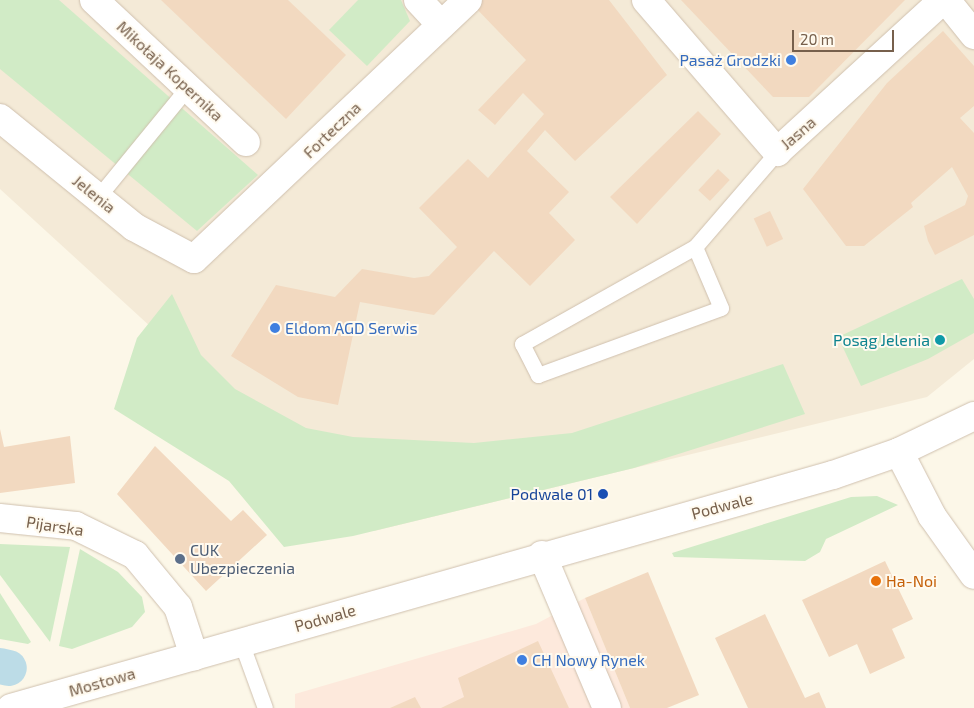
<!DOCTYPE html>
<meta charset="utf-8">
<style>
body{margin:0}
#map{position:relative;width:974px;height:708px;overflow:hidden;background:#fcf7e8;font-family:"Exo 2",sans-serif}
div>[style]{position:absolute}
.residential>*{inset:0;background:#f4ead7}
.commercial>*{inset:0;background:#fde9dc}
.green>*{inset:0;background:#d1ebc6}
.canal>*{height:36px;margin:-18px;padding:0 18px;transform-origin:18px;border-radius:18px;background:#bcdce7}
.building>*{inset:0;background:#f2d9c0;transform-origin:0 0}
.roads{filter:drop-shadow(0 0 1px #cfc0ae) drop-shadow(0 0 1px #cfc0ae)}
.lane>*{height:15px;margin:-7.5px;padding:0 7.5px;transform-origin:7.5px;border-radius:7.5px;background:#fff}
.street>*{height:28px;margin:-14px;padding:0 14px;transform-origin:14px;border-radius:14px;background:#fff}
.secondary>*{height:28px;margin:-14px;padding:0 14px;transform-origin:14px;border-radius:14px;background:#fff}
.dots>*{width:14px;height:14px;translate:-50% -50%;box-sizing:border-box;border:2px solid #fffaef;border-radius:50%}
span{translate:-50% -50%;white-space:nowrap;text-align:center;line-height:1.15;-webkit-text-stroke:4px #fffaef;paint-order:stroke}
.shop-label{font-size:16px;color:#366cbe}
.right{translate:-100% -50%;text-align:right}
.left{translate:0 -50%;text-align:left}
.street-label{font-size:16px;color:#77604c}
.culture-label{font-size:16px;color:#0d838f}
.transit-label{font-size:16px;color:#164399}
.service-label{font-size:16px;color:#4e5e75}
.food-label{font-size:16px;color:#c56008}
.scale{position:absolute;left:792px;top:30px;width:102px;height:22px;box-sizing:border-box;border:2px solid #77604c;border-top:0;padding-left:6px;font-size:15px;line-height:18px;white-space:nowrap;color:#77604c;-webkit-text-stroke:4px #fffaef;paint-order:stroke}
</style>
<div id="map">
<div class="residential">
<i style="clip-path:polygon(0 0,974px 0,974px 359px,927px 397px,374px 531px,0 189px)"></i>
</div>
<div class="commercial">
<i style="clip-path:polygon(585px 598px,630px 708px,295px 708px,295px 694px,536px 624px)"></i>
</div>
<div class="green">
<i style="clip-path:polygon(0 0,59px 0,258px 175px,197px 231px,0 69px)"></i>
<i style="clip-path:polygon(358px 0,401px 0,410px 21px,367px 66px,329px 30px)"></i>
<i style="clip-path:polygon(962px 279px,974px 299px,974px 333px,928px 359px,861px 386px,838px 337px)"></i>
<i style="clip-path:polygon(172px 294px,201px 355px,235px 389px,306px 428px,353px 437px,474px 443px,572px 433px,783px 364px,805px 414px,634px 468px,353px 536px,284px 547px,229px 481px,114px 409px,137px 338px)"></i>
<i style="clip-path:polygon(877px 496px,898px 505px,826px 539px,820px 552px,805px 561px,674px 557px,672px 553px,851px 497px)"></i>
<i style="clip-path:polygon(0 544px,70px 547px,50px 642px,0 575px)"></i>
<i style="clip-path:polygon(80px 549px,118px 572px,142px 597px,145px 612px,132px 627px,72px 649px,59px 646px)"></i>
<i style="clip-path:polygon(0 593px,31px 642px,28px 644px,0 639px)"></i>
</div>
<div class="canal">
<i style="left:0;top:666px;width:9px;rotate:13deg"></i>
</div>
<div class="building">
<i style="clip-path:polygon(161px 0,288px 0,346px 55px,286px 119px)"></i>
<i style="clip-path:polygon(476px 0,609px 0,667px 75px,575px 161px,545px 130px,527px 151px,569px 192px,549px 213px,575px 240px,530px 286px,494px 251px,434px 315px,360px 302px,338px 405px,298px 397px,231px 356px,276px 285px,335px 297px,362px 269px,414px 278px,429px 276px,457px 247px,419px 208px,468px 159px,488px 178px,544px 114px,523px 93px,495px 125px,478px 110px,526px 60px,472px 4px)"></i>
<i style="clip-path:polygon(681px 0,905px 0,809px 97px,773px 97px)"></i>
<i style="clip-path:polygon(943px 31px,974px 66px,974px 106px,960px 118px,974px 133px,974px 235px,935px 255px,928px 241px,924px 226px,965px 205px,968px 196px,952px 167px,911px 203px,913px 207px,864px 246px,846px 246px,803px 189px,887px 83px)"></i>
<i style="clip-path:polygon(698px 111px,721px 134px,637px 224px,610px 197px)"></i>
<i style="left:718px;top:169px;width:16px;height:29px;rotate:43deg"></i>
<i style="left:770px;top:211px;width:31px;height:18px;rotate:65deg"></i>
<i style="clip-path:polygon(0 429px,4px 447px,70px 436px,75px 483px,0 493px)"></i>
<i style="clip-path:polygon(155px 446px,231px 521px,243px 510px,267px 535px,206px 591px,117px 494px)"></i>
<i style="clip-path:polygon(885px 561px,913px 619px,892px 629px,905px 658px,870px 674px,857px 644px,829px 657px,802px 600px)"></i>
<i style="clip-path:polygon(648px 572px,699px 695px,667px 708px,630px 708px,585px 598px)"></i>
<i style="clip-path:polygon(765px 614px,805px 698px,819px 692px,826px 708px,748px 708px,715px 638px)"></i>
<i style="clip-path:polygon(538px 641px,569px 708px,441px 708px,464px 697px,458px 678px)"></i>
<i style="clip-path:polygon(415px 697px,421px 708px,390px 708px)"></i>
</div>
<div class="roads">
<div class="lane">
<i style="left:98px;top:197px;width:142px;rotate:-50.7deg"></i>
<i style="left:695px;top:247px;width:66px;rotate:66.9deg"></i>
<i style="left:721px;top:308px;width:195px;rotate:159.9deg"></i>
<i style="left:538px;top:375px;width:35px;rotate:-117deg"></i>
<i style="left:522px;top:344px;width:198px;rotate:-29.3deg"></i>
<i style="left:695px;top:247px;width:125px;rotate:-49.2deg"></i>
<i style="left:241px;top:642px;width:70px;rotate:70deg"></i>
</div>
<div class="street">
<i style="left:94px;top:0;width:208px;rotate:43.1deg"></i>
<i style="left:418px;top:0;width:34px;rotate:47deg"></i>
<i style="left:646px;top:0;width:201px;rotate:49.2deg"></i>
<i style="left:777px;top:152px;width:225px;rotate:-42.5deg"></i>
<i style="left:946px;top:0;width:45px;rotate:51.3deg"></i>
<i style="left:0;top:118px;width:173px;rotate:39.1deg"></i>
<i style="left:134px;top:227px;width:68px;rotate:28.1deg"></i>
<i style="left:194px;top:259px;width:377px;rotate:-43.4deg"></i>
<i style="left:899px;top:452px;width:72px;rotate:62.7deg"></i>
<i style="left:932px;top:516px;width:72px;rotate:54.6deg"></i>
<i style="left:0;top:518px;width:76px;rotate:6deg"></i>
<i style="left:76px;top:526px;width:66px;rotate:26.2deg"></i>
<i style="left:135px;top:555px;width:67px;rotate:50.4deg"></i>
<i style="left:178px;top:607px;width:52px;rotate:71.9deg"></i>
<i style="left:542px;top:555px;width:166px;rotate:67deg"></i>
</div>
<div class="secondary">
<i style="left:11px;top:708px;width:854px;rotate:-15.83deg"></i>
<i style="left:833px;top:475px;width:70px;rotate:-19.2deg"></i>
<i style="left:899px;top:452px;width:83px;rotate:-25.6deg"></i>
</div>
</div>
<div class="dots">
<i style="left:791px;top:60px;background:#3f7fe0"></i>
<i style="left:275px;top:328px;background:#3f7fe0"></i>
<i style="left:940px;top:340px;background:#0f9aa8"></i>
<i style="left:603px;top:494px;background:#1a4fb4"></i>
<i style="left:180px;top:559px;background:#5c6f8a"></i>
<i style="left:876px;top:581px;background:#e8710a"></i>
<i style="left:522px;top:660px;background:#3f7fe0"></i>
</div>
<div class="shop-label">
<span class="right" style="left:781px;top:60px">Pasaż Grodzki</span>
<span class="left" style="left:285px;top:328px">Eldom AGD Serwis</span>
<span class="left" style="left:532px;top:660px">CH Nowy Rynek</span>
</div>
<div class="street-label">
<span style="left:170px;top:71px;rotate:43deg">Mikołaja Kopernika</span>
<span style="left:332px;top:130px;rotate:-44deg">Forteczna</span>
<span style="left:798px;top:133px;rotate:-41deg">Jasna</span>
<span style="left:94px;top:194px;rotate:39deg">Jelenia</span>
<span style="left:722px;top:506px;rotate:-15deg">Podwale</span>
<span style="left:55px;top:526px;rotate:9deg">Pijarska</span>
<span style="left:325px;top:618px;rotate:-16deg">Podwale</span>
<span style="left:102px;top:682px;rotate:-16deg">Mostowa</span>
</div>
<div class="culture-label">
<span class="right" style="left:930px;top:340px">Posąg Jelenia</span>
</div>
<div class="transit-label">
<span class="right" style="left:593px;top:494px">Podwale 01</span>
</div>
<div class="service-label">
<span class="left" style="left:190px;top:559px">CUK<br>Ubezpieczenia</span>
</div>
<div class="food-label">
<span class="left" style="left:886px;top:581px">Ha-Noi</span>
</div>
<div class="scale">20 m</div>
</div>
